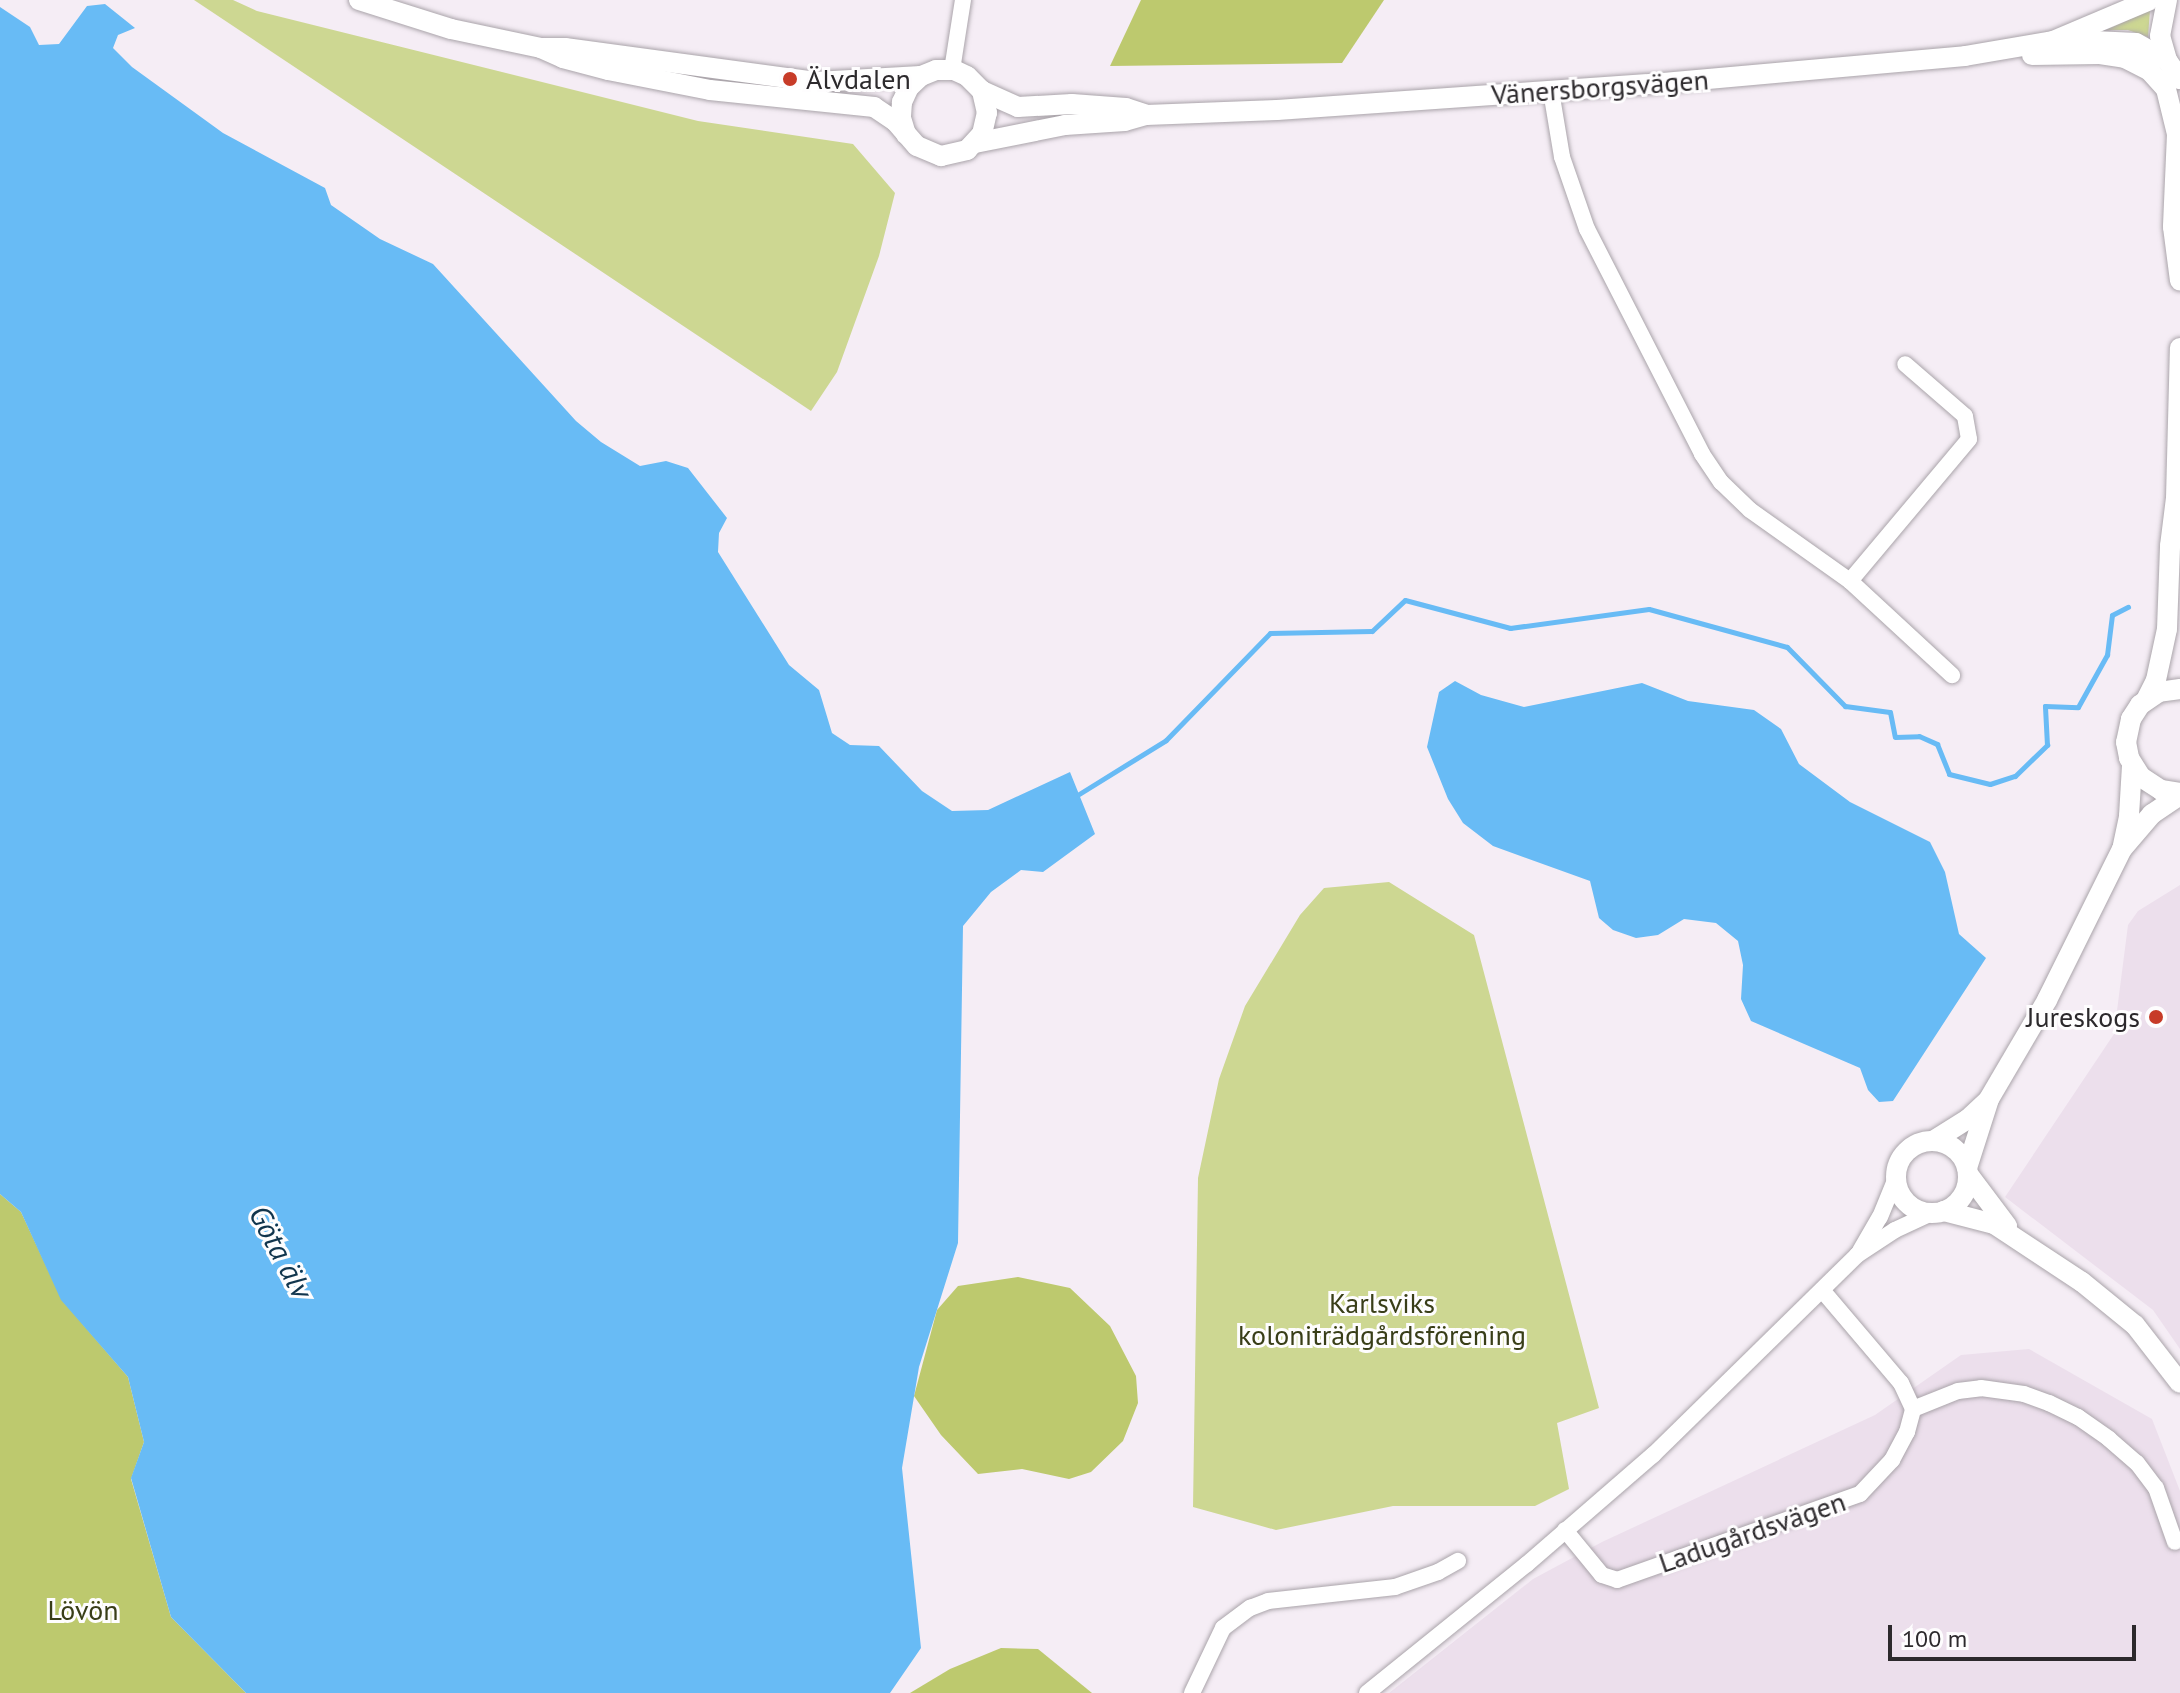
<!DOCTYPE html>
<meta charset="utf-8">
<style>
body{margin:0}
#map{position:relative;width:2180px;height:1693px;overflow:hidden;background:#f5edf5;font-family:"PT Sans",sans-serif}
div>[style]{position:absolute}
.built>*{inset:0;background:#ecdfec}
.green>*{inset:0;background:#cdd792}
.forest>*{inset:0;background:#bdc96e}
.water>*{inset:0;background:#68bbf5}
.stream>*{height:5px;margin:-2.5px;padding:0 2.5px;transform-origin:2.5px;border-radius:2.5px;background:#68bbf5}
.roads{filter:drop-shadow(0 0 2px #aaa4aa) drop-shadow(0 0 2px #aaa4aa)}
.minor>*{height:16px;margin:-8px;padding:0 8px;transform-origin:8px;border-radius:8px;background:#fff}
.major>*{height:20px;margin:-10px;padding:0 10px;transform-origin:10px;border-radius:10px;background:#fff}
.major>.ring{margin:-10px;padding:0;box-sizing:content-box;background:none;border:20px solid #fff;border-radius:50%}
.dots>*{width:22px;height:22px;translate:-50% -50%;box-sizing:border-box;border:4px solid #fefdfe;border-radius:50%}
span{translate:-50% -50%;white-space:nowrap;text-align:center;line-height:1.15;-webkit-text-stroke:6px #fefdfe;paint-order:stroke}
.poi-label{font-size:28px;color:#2c292c}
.left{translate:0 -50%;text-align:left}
.right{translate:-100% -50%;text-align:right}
.street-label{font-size:28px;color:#2c292c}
.park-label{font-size:28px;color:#393e18}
.water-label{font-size:30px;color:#11354d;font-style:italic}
.scale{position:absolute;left:1888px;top:1625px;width:248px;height:36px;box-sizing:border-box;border:4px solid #2c292c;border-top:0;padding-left:10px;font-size:24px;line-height:28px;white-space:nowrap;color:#2c292c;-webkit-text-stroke:6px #fefdfe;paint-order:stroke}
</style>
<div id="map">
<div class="built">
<i style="clip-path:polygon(2180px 885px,2180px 1349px,2153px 1310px,2005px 1197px,2114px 1034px,2128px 925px,2138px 911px)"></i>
<i style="clip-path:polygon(2029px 1349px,2152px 1419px,2180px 1491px,2180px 1693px,1389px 1693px,1533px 1579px,1602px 1542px,1875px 1415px,1961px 1355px)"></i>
</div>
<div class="green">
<i style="clip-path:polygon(194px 0,233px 0,257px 11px,698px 121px,853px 144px,895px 193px,879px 256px,837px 372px,811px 411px)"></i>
<i style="clip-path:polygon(2150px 10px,2148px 37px,2128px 30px,2106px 30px)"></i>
<i style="clip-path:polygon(1389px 882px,1474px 935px,1599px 1408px,1557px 1423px,1569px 1489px,1535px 1506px,1393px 1506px,1276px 1530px,1193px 1507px,1198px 1178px,1219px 1079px,1245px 1006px,1300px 915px,1324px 888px)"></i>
</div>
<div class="forest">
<i style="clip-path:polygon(1141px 0,1384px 0,1342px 63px,1110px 66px)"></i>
<i style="clip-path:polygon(0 1194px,21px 1212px,62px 1300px,128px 1377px,144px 1442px,131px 1479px,171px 1617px,246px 1693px,0 1693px)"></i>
<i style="clip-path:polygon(1018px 1277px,1070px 1288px,1110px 1326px,1136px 1376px,1138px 1403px,1123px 1441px,1091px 1472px,1069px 1479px,1022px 1469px,978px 1474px,941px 1435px,914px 1396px,937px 1310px,958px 1286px)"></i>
<i style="clip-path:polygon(1001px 1648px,1038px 1649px,1092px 1693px,910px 1693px,950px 1669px)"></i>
</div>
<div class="water">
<i style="clip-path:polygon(105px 4px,135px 28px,118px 35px,113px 48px,132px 67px,223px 133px,325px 188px,331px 205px,380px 239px,433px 264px,576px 421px,601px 442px,640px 466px,666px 461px,688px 468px,727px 518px,719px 533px,718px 552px,789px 665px,819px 690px,832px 733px,850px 745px,879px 746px,922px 791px,952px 811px,988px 810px,1070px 772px,1095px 834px,1043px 872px,1021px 870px,991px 892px,963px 926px,958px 1243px,919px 1367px,902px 1468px,921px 1648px,890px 1693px,246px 1693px,171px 1617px,131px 1478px,144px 1442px,128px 1377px,61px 1300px,21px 1212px,0 1194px,0 7px,30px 27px,39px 45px,59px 44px,87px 6px)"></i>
<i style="clip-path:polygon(1455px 681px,1481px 695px,1524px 707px,1642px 683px,1688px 701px,1754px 710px,1781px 729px,1799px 764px,1850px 802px,1930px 842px,1945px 872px,1959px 934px,1986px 958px,1893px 1101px,1879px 1102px,1868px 1090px,1860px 1068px,1751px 1021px,1741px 999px,1743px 965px,1738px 941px,1716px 923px,1684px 919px,1658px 935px,1636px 938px,1613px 930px,1599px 918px,1590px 881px,1493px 846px,1463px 823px,1448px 799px,1427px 747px,1439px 692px)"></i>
</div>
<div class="stream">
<i style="left:1079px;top:794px;width:102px;rotate:-31.8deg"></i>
<i style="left:1166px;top:740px;width:149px;rotate:-45.8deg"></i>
<i style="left:1270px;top:633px;width:102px;rotate:-1.1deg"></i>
<i style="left:1372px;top:631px;width:45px;rotate:-43.2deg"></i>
<i style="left:1405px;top:600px;width:109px;rotate:14.9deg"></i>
<i style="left:1510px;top:628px;width:140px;rotate:-7.8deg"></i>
<i style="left:1649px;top:609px;width:143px;rotate:15.4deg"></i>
<i style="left:1787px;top:647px;width:83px;rotate:45.5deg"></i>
<i style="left:1845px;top:706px;width:45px;rotate:7.6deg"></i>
<i style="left:1890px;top:712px;width:25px;rotate:79deg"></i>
<i style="left:1895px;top:737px;width:24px;rotate:-2deg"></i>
<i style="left:1919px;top:736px;width:20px;rotate:24deg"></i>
<i style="left:1937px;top:744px;width:32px;rotate:68deg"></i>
<i style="left:1949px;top:774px;width:42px;rotate:13.7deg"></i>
<i style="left:1990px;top:784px;width:26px;rotate:-18deg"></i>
<i style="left:2015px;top:776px;width:45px;rotate:-44.1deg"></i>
<i style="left:2047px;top:745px;width:39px;rotate:-93deg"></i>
<i style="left:2045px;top:706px;width:33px;rotate:2deg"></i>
<i style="left:2078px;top:707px;width:60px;rotate:-60.9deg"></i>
<i style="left:2107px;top:655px;width:40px;rotate:-82.9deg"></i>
<i style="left:2112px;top:615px;width:18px;rotate:-27deg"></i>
</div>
<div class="roads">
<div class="minor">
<i style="left:952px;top:70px;width:71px;rotate:-81.1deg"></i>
<i style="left:1551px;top:91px;width:67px;rotate:80.5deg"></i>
<i style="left:1562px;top:157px;width:76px;rotate:70.9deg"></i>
<i style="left:1587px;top:229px;width:253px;rotate:62.9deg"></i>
<i style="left:1702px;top:454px;width:34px;rotate:56deg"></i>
<i style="left:1721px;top:482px;width:40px;rotate:44deg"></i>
<i style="left:1750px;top:510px;width:123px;rotate:35.4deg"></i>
<i style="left:1850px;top:581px;width:139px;rotate:42.7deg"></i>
<i style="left:1850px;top:581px;width:185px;rotate:-50deg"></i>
<i style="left:1969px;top:439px;width:23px;rotate:-100deg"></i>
<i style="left:1965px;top:416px;width:79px;rotate:-139.1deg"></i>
<i style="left:1860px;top:1251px;width:39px;rotate:-60deg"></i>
<i style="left:1880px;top:1217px;width:42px;rotate:-67.7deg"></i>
<i style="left:1822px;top:1290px;width:122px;rotate:49.7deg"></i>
<i style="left:1901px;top:1383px;width:29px;rotate:65deg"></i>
<i style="left:1565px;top:1530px;width:58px;rotate:50.6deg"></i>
<i style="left:1602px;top:1575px;width:16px;rotate:18deg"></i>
<i style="left:1617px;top:1580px;width:258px;rotate:-19.5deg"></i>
<i style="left:1860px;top:1494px;width:47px;rotate:-46.7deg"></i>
<i style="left:1892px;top:1460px;width:32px;rotate:-62deg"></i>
<i style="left:1907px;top:1432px;width:24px;rotate:-75deg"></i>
<i style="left:1913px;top:1409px;width:48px;rotate:-21.8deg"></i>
<i style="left:1958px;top:1391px;width:23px;rotate:-7deg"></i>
<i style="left:1981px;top:1388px;width:43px;rotate:7.9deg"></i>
<i style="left:2024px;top:1394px;width:27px;rotate:20deg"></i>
<i style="left:2049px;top:1403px;width:32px;rotate:26deg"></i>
<i style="left:2078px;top:1417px;width:38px;rotate:35deg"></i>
<i style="left:2109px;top:1439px;width:37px;rotate:41deg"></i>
<i style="left:2137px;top:1463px;width:31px;rotate:53deg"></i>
<i style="left:2156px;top:1488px;width:57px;rotate:70.6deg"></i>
<i style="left:1192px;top:1693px;width:72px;rotate:-64.5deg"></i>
<i style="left:1223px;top:1628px;width:34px;rotate:-37deg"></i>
<i style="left:1250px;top:1608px;width:19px;rotate:-21deg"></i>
<i style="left:1268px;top:1601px;width:128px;rotate:-6.3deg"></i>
<i style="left:1395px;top:1587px;width:46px;rotate:-19.2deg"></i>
<i style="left:1438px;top:1572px;width:23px;rotate:-29deg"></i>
<i style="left:1367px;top:1693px;width:206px;rotate:-38.9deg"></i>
<i style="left:1527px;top:1564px;width:167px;rotate:-40.9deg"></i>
<i style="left:1653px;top:1455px;width:286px;rotate:-44.4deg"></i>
<i style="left:1857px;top:1255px;width:45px;rotate:-33.3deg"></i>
<i style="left:1895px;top:1230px;width:38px;rotate:-25deg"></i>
</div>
<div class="major">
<i style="left:359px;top:0;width:96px;rotate:17.5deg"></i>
<i style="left:451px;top:29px;width:92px;rotate:11.9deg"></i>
<i style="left:541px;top:48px;width:24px"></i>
<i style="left:565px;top:48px;width:253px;rotate:7.7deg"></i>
<i style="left:816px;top:82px;width:105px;rotate:-3.3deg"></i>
<i style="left:2073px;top:40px;width:63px;rotate:2.7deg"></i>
<i style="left:2136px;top:43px;width:35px;rotate:29deg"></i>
<i style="left:2167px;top:60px;width:23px;rotate:56deg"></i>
<i style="left:541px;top:48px;width:24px;rotate:24deg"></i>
<i style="left:563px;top:58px;width:47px;rotate:14.9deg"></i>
<i style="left:608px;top:70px;width:104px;rotate:11.1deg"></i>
<i style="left:710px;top:90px;width:165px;rotate:5.9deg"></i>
<i style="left:874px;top:107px;width:25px;rotate:34deg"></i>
<i style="left:895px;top:121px;width:33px;rotate:49deg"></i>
<i style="left:917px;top:146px;width:26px;rotate:23deg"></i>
<i style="left:941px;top:156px;width:27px;rotate:-13deg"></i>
<i style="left:967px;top:150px;width:22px;rotate:-47deg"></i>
<i style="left:982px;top:134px;width:22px;rotate:-77deg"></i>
<i style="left:987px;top:113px;width:23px;rotate:-103deg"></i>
<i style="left:982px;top:91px;width:21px;rotate:-135deg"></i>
<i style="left:967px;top:76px;width:14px;rotate:-155deg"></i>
<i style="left:954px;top:70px;width:18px;rotate:180deg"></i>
<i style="left:936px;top:70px;width:16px;rotate:158deg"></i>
<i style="left:921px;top:76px;width:16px;rotate:137deg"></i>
<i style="left:909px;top:87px;width:17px;rotate:115deg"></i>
<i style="left:902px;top:102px;width:16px;rotate:94deg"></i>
<i style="left:901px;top:118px;width:17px;rotate:73deg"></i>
<i style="left:2032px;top:55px;width:68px;rotate:-0.8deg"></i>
<i style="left:2100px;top:54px;width:25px;rotate:9deg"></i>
<i style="left:2125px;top:58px;width:27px;rotate:27deg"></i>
<i style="left:2149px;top:70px;width:25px;rotate:48deg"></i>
<i style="left:2166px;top:89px;width:46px;rotate:76.3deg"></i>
<i style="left:2177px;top:134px;width:93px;rotate:92.5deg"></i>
<i style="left:2173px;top:227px;width:54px;rotate:82.6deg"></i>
<i style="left:2167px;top:60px;width:25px;rotate:-106deg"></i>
<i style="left:2160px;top:36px;width:37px;rotate:-79deg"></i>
<i style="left:982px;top:91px;width:39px;rotate:24deg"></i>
<i style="left:1018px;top:107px;width:54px;rotate:-3.2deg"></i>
<i style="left:1072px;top:104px;width:54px;rotate:4.2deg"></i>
<i style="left:1126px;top:108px;width:20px;rotate:18deg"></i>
<i style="left:975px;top:143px;width:92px;rotate:-11.3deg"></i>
<i style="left:1065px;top:125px;width:60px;rotate:-3.8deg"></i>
<i style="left:1125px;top:121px;width:22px;rotate:-16deg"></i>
<i style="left:1146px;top:115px;width:131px;rotate:-2.2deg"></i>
<i style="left:1277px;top:110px;width:376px;rotate:-4deg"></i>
<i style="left:1652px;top:84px;width:314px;rotate:-5.1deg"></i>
<i style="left:1965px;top:56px;width:89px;rotate:-9.7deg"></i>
<i style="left:2053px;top:41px;width:105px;rotate:-22.9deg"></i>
<i style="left:2180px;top:689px;width:21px;rotate:172deg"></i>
<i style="left:2159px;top:692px;width:23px;rotate:146deg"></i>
<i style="left:2140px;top:705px;width:17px;rotate:123deg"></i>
<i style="left:2131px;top:719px;width:24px;rotate:102deg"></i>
<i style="left:2126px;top:742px;width:16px;rotate:79deg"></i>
<i style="left:2129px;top:758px;width:22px;rotate:58deg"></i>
<i style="left:2141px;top:777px;width:24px;rotate:33deg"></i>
<i style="left:2161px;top:790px;width:19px;rotate:9deg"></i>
<i style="left:2146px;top:700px;width:22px;rotate:-63deg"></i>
<i style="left:2156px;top:680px;width:52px;rotate:-77.8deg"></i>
<i style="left:2167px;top:629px;width:83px;rotate:-87.9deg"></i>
<i style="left:2170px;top:546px;width:48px;rotate:-82.9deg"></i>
<i style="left:2176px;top:498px;width:150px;rotate:-88.5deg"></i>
<i style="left:2123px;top:845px;width:30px;rotate:-78deg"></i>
<i style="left:2129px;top:816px;width:51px;rotate:-86.6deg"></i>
<i class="ring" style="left:1896px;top:1141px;width:52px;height:52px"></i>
<i style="left:1933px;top:1141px;width:41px;rotate:-32.2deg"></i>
<i style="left:1968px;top:1119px;width:25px;rotate:-43deg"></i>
<i style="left:1967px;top:1168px;width:72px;rotate:-72.3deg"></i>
<i style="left:1989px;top:1099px;width:115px;rotate:-59.6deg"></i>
<i style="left:2047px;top:1000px;width:169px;rotate:-63.6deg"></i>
<i style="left:2122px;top:849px;width:46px;rotate:-49.4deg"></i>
<i style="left:2152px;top:814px;width:34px;rotate:-34deg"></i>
<i style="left:1968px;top:1174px;width:65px;rotate:53.1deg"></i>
<i style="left:1944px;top:1211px;width:52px;rotate:14.6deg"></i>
<i style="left:1994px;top:1224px;width:105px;rotate:33.4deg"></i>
<i style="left:2082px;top:1282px;width:68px;rotate:39.1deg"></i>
<i style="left:2135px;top:1325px;width:73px;rotate:52.2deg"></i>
</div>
</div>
<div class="dots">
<i style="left:790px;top:79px;background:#c73b28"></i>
<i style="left:2156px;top:1017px;background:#c73b28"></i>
</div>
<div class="poi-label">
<span class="left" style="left:806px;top:79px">Älvdalen</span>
<span class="right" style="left:2140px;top:1017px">Jureskogs</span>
</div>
<div class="street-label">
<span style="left:1600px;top:87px;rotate:-4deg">Vänersborgsvägen</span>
<span style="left:1752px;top:1532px;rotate:-19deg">Ladugårdsvägen</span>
</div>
<div class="park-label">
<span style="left:1382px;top:1319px">Karlsviks<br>koloniträdgårdsförening</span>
<span style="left:83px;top:1610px">Lövön</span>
</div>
<div class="water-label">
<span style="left:281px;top:1252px;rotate:62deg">Göta älv</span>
</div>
<div class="scale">100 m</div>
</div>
